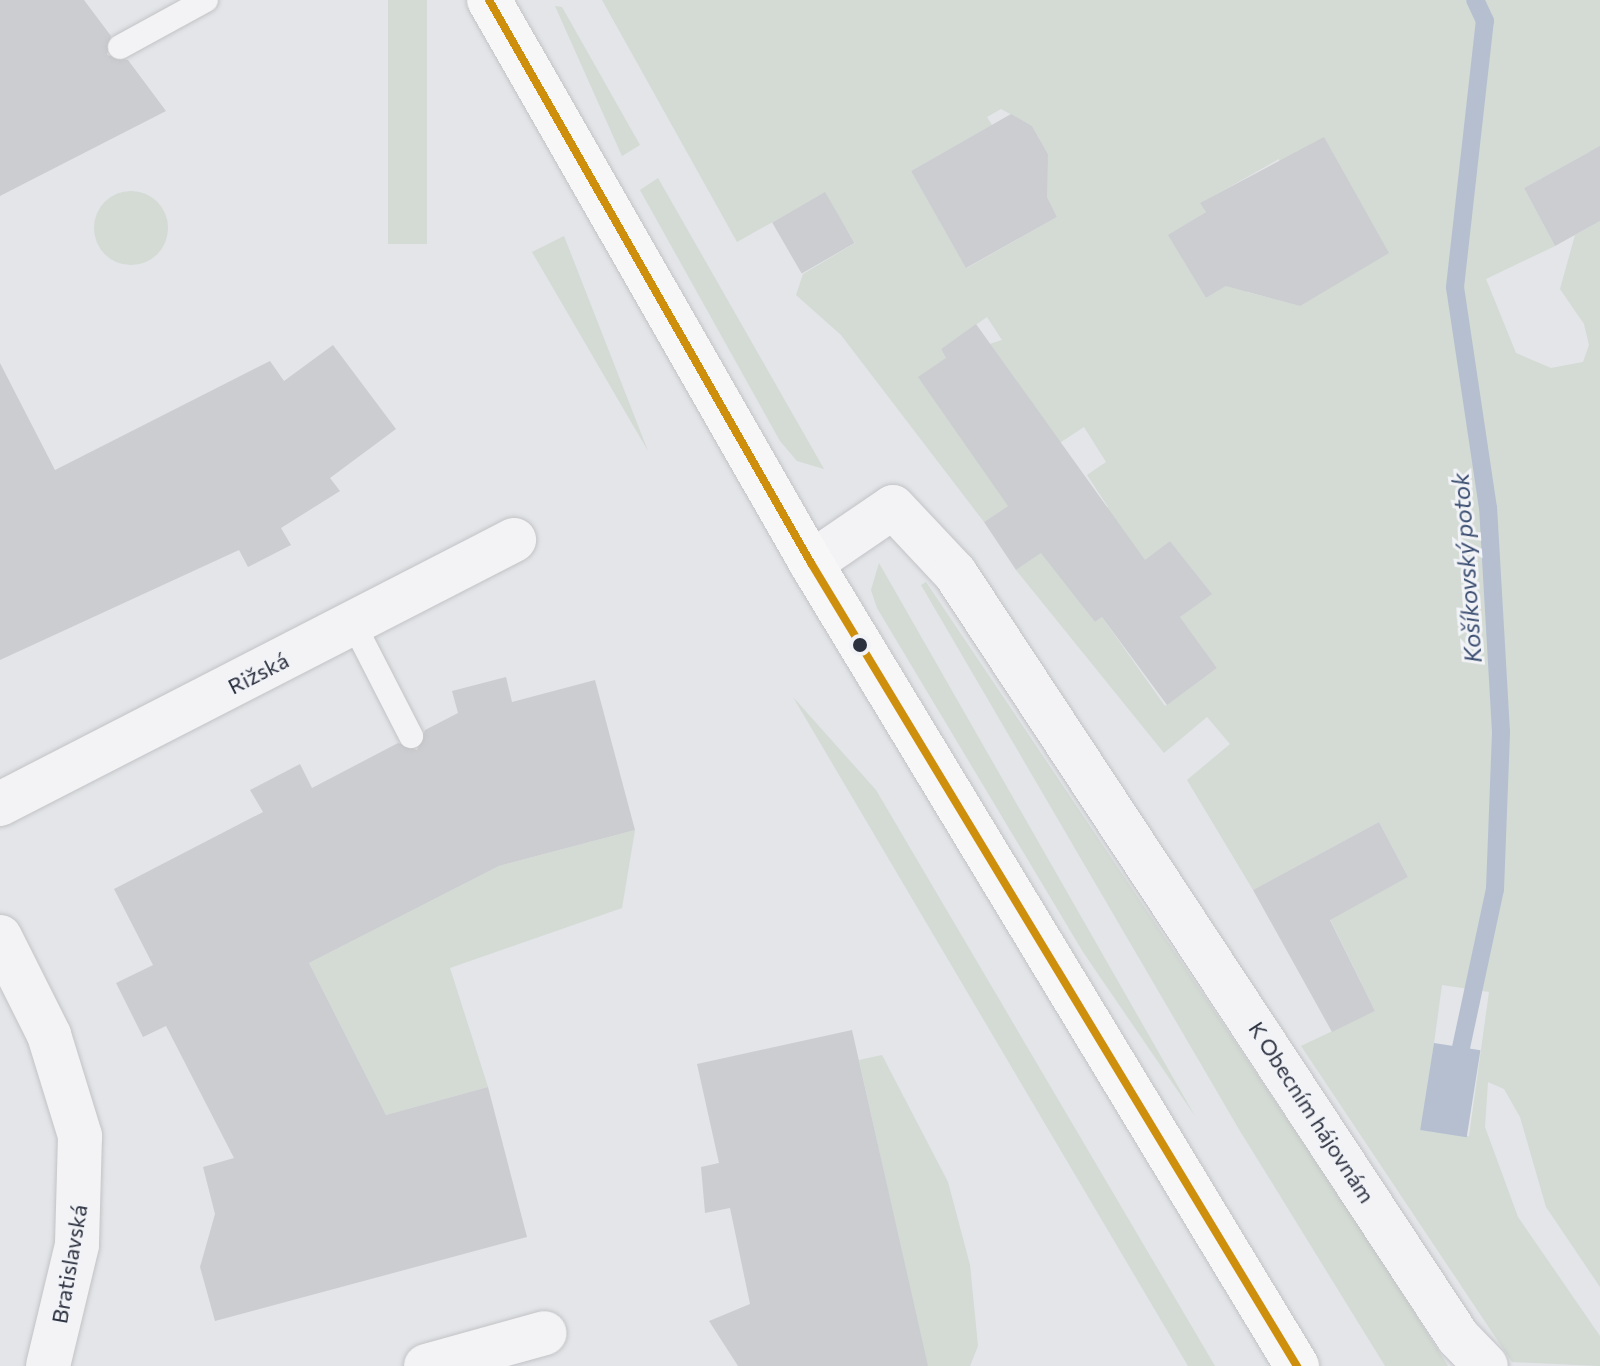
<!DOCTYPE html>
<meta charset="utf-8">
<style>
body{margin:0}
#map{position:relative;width:1600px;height:1366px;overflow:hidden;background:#e3e5e8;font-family:Commissioner,sans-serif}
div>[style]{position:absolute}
.green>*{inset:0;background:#d3dbd4;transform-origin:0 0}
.round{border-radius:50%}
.water>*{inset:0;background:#b5bfd0;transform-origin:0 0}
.stream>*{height:18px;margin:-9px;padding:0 9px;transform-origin:9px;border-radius:9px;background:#b5bfd0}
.building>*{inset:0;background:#cccdd0;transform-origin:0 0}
.roads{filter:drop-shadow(0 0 2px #c2c3c6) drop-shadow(0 0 2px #c2c3c6)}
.service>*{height:24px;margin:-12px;padding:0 12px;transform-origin:12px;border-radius:12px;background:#f3f3f5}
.minor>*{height:44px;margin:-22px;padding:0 22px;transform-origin:22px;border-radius:22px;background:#f3f3f5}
.secondary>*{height:44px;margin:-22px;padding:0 22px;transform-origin:22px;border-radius:22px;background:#f7f7f7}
.bus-1>*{height:8px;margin:-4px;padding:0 4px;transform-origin:4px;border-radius:4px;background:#ce8f0d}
.dots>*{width:22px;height:22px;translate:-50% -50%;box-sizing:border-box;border:4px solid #f2f3f7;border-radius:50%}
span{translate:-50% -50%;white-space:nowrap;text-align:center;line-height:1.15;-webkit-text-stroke:6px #f2f3f7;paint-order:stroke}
.street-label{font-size:22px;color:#2c3140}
.water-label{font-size:24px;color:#3a4d70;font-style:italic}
</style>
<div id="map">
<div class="green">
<i style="left:388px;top:0;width:39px;height:244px"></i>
<i style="clip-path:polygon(evenodd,602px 0,1600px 0,1600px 171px,1589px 152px,1524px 188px,1555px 246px,1486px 279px,1516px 353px,1551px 368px,1583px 362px,1589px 345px,1584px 324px,1560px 289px,1575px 235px,1600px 221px,1600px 1287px,1546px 1207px,1520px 1117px,1504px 1089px,1488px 1082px,1485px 1127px,1518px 1217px,1600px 1336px,1600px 1366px,1512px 1362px,1301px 1046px,1375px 1011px,1330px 919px,1408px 877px,1379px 822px,1253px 890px,1187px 780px,1230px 744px,1207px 717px,1164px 753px,1016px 570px,1108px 507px,1087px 475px,1106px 462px,1084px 427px,1061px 442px,1014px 502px,984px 522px,841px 335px,796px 295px,803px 274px,855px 243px,824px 193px,737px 242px,602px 0,1001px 109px,1032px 126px,1048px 154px,1043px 190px,1057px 217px,967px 268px,911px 171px,992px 125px,987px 117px,1001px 109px,602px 0,1279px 159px,1300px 306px,1247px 292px,1239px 278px,1206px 298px,1169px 235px,1206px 212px,1201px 203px,1279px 159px,602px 0,987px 317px,1002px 340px,946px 358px,941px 349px,987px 317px,602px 0,1170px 541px,1211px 593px,1180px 617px,1217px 668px,1165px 706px,1102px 617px,1095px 622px,1084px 608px,1170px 541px,602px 0,1442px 985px,1489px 992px,1469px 1136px,1422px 1130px,1442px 985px)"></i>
<i style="clip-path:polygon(555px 6px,562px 7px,640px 145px,622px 156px)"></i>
<i style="clip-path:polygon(658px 178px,824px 469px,797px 461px,780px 441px,640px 190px)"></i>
<i class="round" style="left:94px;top:191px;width:74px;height:74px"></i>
<i style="clip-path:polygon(564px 236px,648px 451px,532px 252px)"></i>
<i style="clip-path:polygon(879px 563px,1195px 1116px,1083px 952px,877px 608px,871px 590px)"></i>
<i style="clip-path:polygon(926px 582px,1381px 1259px,1448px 1366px,1385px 1366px,1240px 1131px,921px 585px)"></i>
<i style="clip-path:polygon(793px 697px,876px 790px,1215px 1366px,1188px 1366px)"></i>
<i style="clip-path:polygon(635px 830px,622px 908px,450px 968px,488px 1087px,386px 1115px,309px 963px,499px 866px)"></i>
<i style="clip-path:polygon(882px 1055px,948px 1182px,970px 1265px,978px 1346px,970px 1366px,927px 1366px,859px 1060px)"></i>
</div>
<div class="water">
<i style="left:1434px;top:1043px;width:47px;height:88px;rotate:9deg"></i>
</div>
<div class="stream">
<i style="left:1456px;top:1071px;width:186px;rotate:-77.9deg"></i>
<i style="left:1495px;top:889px;width:157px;rotate:-87.8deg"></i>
<i style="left:1501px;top:732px;width:224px;rotate:-93.3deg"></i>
<i style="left:1488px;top:508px;width:223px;rotate:-98.5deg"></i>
<i style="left:1455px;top:287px;width:268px;rotate:-83.6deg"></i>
<i style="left:1485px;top:21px;width:23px;rotate:-115deg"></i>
</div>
<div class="building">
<i style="clip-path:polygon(0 0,84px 0,111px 36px,107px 55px,128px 60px,166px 111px,0 196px)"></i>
<i style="clip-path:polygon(1011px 114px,1032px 126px,1048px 154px,1047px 197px,1057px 217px,966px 268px,911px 171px)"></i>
<i style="clip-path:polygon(1324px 137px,1389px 253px,1300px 306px,1226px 286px,1206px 298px,1168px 235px,1206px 212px,1200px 203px)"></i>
<i style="clip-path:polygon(1600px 146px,1600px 221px,1555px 246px,1524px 188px)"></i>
<i style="left:825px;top:192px;width:59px;height:61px;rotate:60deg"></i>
<i style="clip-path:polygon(976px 324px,1145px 560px,1170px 541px,1212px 594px,1180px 617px,1217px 668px,1167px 705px,1102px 617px,1095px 622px,1041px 553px,1016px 570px,984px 522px,1008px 506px,918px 377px,946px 358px,941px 349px)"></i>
<i style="clip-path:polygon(333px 345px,396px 429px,330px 478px,340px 491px,281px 528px,291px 545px,248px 567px,239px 550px,0 660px,0 363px,55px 470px,270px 361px,284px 381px)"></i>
<i style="clip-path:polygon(506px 677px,512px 702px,595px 680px,635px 830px,499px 866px,309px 963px,386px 1115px,488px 1087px,527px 1237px,215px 1321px,200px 1267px,215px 1214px,203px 1167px,234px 1158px,166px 1026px,143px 1037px,116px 983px,153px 965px,114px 889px,263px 812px,250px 790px,300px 764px,312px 788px,398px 743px,417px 750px,425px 730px,458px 713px,452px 691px)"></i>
<i style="clip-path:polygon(1379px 822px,1408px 877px,1330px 920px,1375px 1011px,1332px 1032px,1253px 890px)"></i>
<i style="clip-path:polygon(852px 1030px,928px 1366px,738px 1366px,709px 1321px,750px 1304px,730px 1208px,705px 1213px,701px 1167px,719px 1163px,697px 1064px)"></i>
</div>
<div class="roads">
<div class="service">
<i style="left:120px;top:47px;width:98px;rotate:-28.7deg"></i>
<i style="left:354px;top:625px;width:125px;rotate:62.8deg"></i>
</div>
<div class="minor">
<i style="left:811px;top:563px;width:99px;rotate:-34.3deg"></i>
<i style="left:893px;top:507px;width:91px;rotate:46.8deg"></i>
<i style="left:955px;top:573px;width:915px;rotate:56.64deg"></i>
<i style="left:1458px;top:1337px;width:40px;rotate:46deg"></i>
<i style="left:0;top:804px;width:578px;rotate:-27.19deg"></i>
<i style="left:0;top:937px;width:110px;rotate:63.4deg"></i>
<i style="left:49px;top:1035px;width:106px;rotate:72.9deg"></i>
<i style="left:80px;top:1136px;width:109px;rotate:91.6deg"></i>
<i style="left:77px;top:1245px;width:124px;rotate:103.5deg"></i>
<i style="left:426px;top:1366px;width:123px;rotate:-15.5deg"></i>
</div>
<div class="secondary">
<i style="left:489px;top:0;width:649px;rotate:60.23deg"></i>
<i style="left:811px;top:563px;width:939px;rotate:58.82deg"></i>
</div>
</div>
<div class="bus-1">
<i style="left:489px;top:0;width:649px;rotate:60.23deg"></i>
<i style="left:811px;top:563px;width:939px;rotate:58.82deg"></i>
</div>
<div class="dots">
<i style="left:860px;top:645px;background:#2c3140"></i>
</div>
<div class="street-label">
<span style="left:258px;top:673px;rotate:-27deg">Rižská</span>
<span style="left:1312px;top:1112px;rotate:57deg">K Obecním hájovnám</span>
<span style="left:69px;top:1264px;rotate:-80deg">Bratislavská</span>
</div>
<div class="water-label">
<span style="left:1466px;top:568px;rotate:-94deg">Košíkovský potok</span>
</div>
</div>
